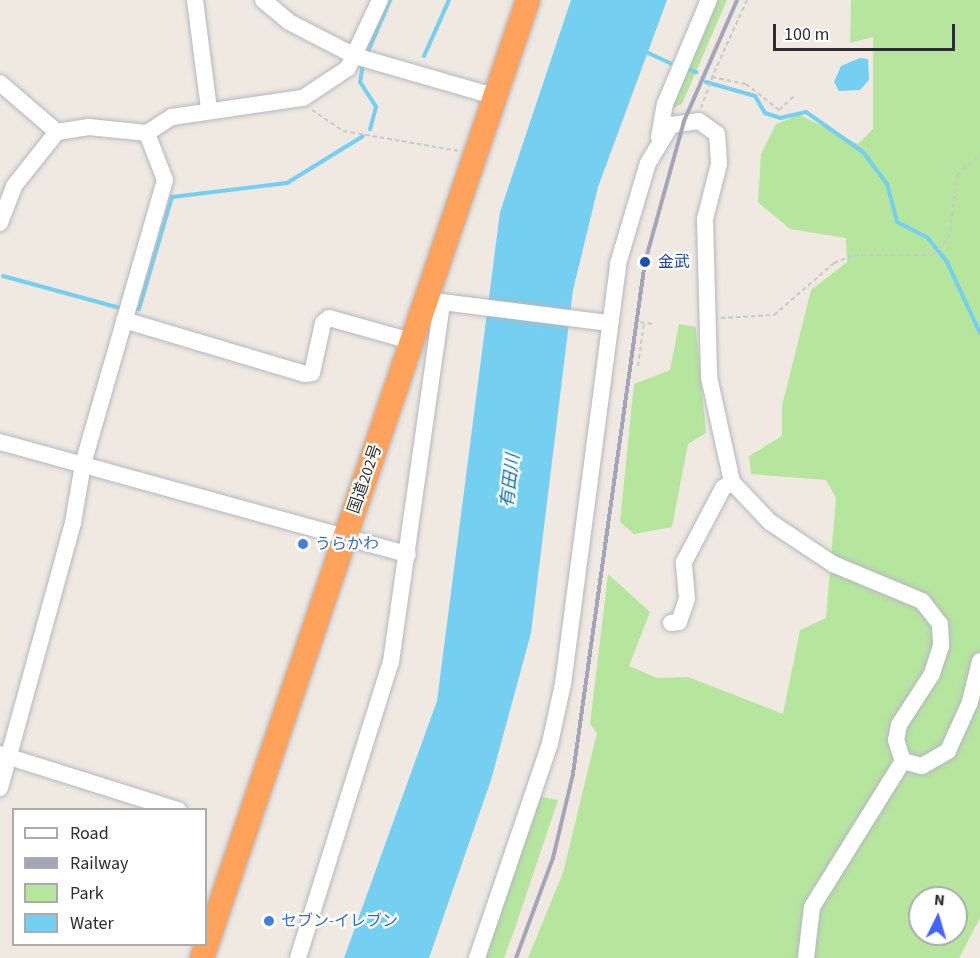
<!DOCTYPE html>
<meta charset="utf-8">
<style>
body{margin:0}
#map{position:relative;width:980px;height:958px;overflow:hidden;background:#efe9e1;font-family:"Source Sans 3","Noto Sans JP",sans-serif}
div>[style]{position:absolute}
.green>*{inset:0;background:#b6e59e}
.water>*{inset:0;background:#75cff0}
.stream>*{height:4px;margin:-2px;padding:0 2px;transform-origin:2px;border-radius:2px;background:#75cff0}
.path>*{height:2px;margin-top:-1px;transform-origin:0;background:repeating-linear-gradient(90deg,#c9c9c9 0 4.5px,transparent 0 7.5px)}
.roads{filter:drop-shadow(0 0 2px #b4b7c1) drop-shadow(0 0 2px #b4b7c1)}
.minor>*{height:16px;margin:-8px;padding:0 8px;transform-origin:8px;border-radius:8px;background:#fff}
.highway>*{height:24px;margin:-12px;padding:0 12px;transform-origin:12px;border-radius:12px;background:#ffa35c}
.rail>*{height:4px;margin:-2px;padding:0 2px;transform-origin:2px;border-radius:2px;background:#a3a6b8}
.dots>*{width:16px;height:16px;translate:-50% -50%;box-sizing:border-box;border:3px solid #fff;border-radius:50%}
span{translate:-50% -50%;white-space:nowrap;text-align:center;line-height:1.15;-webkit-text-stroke:4.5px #fff;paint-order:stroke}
.transit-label{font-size:16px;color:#164399}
.left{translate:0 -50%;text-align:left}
.street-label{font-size:16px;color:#2e2e2e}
.shop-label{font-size:16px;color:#366cbe}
.water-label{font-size:18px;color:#0d6fa3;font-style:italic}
.legend{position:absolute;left:12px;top:808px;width:195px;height:138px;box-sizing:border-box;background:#fff;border:2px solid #ababab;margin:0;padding:8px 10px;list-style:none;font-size:18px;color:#2e2e2e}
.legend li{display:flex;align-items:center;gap:12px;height:30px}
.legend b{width:30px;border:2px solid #ababab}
.north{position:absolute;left:908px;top:886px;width:60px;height:60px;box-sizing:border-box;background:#fff;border:2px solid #ababab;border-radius:50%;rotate:5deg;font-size:16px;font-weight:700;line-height:24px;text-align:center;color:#2e2e2e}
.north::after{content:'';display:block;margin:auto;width:21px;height:27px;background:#4264fb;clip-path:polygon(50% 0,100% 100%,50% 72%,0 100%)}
.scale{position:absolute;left:773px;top:24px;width:182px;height:27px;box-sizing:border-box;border:3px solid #2e2e2e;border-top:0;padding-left:8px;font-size:18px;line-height:21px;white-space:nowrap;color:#2e2e2e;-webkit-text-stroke:4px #fff;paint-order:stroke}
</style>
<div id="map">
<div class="green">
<i style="clip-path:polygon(717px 0,727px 0,682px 104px,672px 108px)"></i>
<i style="clip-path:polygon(evenodd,851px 0,980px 0,980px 918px,959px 958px,528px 958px,563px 873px,597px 733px,590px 724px,608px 574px,650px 612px,629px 666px,657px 678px,688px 677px,783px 714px,800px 630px,826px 618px,836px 498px,826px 480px,751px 474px,749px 456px,782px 436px,782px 406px,811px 290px,847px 262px,846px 238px,790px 229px,758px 202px,761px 154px,776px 124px,800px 115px,858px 144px,873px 129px,873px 37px,850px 43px,851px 0,920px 898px,956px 898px,956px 934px,920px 934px,920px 898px)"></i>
<i style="clip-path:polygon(679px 324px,696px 327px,706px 433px,688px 444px,672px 527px,634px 534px,620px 522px,634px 384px,670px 370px)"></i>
<i style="clip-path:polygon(541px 797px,558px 800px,515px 928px,504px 958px,484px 958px)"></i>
</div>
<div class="water">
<i style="clip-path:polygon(571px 0,667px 0,598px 187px,573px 290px,531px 633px,491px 780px,429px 958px,344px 958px,437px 701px,500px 212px)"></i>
<i style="clip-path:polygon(860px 58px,868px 59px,869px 80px,860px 90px,839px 91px,834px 82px,841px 66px)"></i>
</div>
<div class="stream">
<i style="left:644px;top:51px;width:29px;rotate:25deg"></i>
<i style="left:367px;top:54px;width:59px;rotate:-66.9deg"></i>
<i style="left:424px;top:56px;width:61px;rotate:-65.9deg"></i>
<i style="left:363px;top:64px;width:18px;rotate:99deg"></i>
<i style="left:360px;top:82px;width:30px;rotate:57deg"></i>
<i style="left:376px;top:107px;width:23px;rotate:105deg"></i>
<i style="left:688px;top:69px;width:9px;rotate:21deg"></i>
<i style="left:706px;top:82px;width:51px;rotate:15.9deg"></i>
<i style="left:755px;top:96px;width:20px;rotate:60deg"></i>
<i style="left:765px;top:113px;width:16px;rotate:18deg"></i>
<i style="left:780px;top:118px;width:27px;rotate:-13deg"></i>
<i style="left:806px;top:112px;width:70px;rotate:35.1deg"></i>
<i style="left:863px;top:152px;width:40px;rotate:53deg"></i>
<i style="left:887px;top:184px;width:39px;rotate:75deg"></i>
<i style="left:897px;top:222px;width:34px;rotate:27deg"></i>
<i style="left:927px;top:237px;width:32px;rotate:51deg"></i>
<i style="left:947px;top:262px;width:78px;rotate:65.1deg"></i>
<i style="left:3px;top:276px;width:125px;rotate:15.3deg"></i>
<i style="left:131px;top:309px;width:8px"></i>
<i style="left:139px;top:309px;width:117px;rotate:-73.6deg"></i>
<i style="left:172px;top:197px;width:116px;rotate:-6.9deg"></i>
<i style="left:287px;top:183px;width:89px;rotate:-31.7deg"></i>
</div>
<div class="path">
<i style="left:747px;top:0;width:85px;rotate:114.4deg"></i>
<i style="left:712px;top:77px;width:35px;rotate:12deg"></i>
<i style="left:746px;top:84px;width:42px;rotate:38.2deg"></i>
<i style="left:779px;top:110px;width:22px;rotate:-43deg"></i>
<i style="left:701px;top:108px;width:33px;rotate:-70deg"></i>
<i style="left:312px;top:110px;width:37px;rotate:34deg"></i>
<i style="left:343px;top:131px;width:118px;rotate:9.8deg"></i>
<i style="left:721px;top:318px;width:53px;rotate:-3.2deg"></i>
<i style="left:774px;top:315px;width:79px;rotate:-40.9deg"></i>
<i style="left:834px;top:263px;width:22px;rotate:-22deg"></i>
<i style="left:854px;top:255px;width:79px"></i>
<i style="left:933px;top:255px;width:23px;rotate:-47deg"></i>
<i style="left:949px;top:238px;width:64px;rotate:-82.8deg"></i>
<i style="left:957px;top:175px;width:30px;rotate:-41deg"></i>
<i style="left:640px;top:322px;width:13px;rotate:9deg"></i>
<i style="left:638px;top:366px;width:43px;rotate:-82.1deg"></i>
</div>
<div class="roads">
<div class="minor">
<i style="left:195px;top:0;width:110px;rotate:82.7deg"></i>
<i style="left:263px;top:0;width:34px;rotate:40deg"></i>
<i style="left:289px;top:22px;width:74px;rotate:27.3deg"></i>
<i style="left:355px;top:56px;width:145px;rotate:16.1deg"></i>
<i style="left:0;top:83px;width:75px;rotate:40.7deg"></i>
<i style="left:659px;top:137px;width:34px;rotate:-80deg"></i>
<i style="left:665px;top:104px;width:113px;rotate:-67.1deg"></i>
<i style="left:0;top:223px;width:40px;rotate:-69deg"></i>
<i style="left:14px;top:186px;width:69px;rotate:-51.5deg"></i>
<i style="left:57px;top:132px;width:32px;rotate:-9deg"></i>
<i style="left:89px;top:127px;width:58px;rotate:5.9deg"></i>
<i style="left:147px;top:133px;width:30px;rotate:-33deg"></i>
<i style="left:172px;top:117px;width:132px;rotate:-8.3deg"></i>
<i style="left:303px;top:98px;width:54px;rotate:-33.7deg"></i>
<i style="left:348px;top:68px;width:75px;rotate:-64.8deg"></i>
<i style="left:434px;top:301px;width:175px;rotate:7.2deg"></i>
<i style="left:124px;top:320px;width:189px;rotate:16.6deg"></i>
<i style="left:305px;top:374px;width:7px;rotate:-8deg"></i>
<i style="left:312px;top:373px;width:51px;rotate:-77.6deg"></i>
<i style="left:323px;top:323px;width:8px;rotate:-40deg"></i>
<i style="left:329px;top:318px;width:85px;rotate:15.7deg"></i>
<i style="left:0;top:442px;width:423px;rotate:15.4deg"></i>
<i style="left:671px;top:623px;width:8px;rotate:-7deg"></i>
<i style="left:679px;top:622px;width:24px;rotate:-71deg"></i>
<i style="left:687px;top:599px;width:37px;rotate:-95deg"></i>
<i style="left:684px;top:562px;width:84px;rotate:-62.2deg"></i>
<i style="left:723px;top:488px;width:11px;rotate:-34deg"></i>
<i style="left:0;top:754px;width:187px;rotate:17.5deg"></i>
<i style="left:0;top:788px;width:275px;rotate:-74.6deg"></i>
<i style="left:73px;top:523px;width:60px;rotate:-80.4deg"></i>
<i style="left:83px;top:464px;width:296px;rotate:-73.9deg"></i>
<i style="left:165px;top:180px;width:50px;rotate:-111deg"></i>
<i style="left:298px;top:958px;width:310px;rotate:-72.6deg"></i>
<i style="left:391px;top:662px;width:362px;rotate:-81.9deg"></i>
<i style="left:477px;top:958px;width:227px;rotate:-71.2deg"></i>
<i style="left:550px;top:743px;width:60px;rotate:-77.6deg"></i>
<i style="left:563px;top:684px;width:424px;rotate:-82.5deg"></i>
<i style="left:618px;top:264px;width:105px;rotate:-73.5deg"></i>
<i style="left:648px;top:163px;width:44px;rotate:-58.8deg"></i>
<i style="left:671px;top:125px;width:28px;rotate:-8deg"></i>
<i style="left:699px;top:121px;width:22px;rotate:36deg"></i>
<i style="left:717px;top:134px;width:30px;rotate:86deg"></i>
<i style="left:719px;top:164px;width:57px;rotate:104.3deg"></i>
<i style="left:705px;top:219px;width:158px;rotate:88.5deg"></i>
<i style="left:709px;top:377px;width:107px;rotate:77.6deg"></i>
<i style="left:732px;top:482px;width:55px;rotate:46.5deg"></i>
<i style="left:770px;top:522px;width:76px;rotate:33.7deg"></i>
<i style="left:833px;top:564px;width:96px;rotate:22.6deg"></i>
<i style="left:922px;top:601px;width:29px;rotate:52deg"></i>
<i style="left:940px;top:624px;width:22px;rotate:87deg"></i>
<i style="left:941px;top:646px;width:29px;rotate:108deg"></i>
<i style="left:932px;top:674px;width:61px;rotate:122.9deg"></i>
<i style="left:899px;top:725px;width:15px;rotate:101deg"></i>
<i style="left:896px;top:740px;width:22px;rotate:72deg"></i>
<i style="left:903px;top:761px;width:20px;rotate:15deg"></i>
<i style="left:922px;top:766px;width:30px;rotate:-30deg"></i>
<i style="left:948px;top:751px;width:54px;rotate:-65.8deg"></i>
<i style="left:970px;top:702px;width:42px;rotate:-76.3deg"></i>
<i style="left:806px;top:958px;width:51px;rotate:-83.3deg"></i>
<i style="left:812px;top:907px;width:172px;rotate:-58.1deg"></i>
</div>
<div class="highway">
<i style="left:202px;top:958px;width:1012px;rotate:-71.21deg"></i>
</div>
</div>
<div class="rail">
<i style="left:516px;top:958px;width:107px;rotate:-69.7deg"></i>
<i style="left:553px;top:858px;width:86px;rotate:-76.6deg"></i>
<i style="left:573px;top:774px;width:517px;rotate:-82deg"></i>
<i style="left:645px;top:262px;width:146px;rotate:-74.5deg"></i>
<i style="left:684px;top:121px;width:132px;rotate:-66.3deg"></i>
</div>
<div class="dots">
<i style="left:645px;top:262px;background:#1a4fb4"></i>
<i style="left:303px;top:544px;background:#3f7fe0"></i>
<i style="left:269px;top:921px;background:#3f7fe0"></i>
</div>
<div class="transit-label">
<span class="left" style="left:658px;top:262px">金武</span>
</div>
<div class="street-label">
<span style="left:365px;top:479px;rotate:-71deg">国道202号</span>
</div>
<div class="shop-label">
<span class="left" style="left:315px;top:544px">うらかわ</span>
<span class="left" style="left:281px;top:921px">セブン-イレブン</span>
</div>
<div class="water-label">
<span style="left:511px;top:481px;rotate:-83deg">有田川</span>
</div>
<ul class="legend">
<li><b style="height:8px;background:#fff"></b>Road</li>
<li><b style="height:8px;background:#a3a6b8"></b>Railway</li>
<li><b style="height:16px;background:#b6e59e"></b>Park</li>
<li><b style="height:16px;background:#75cff0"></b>Water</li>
</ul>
<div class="north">N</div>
<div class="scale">100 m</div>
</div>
